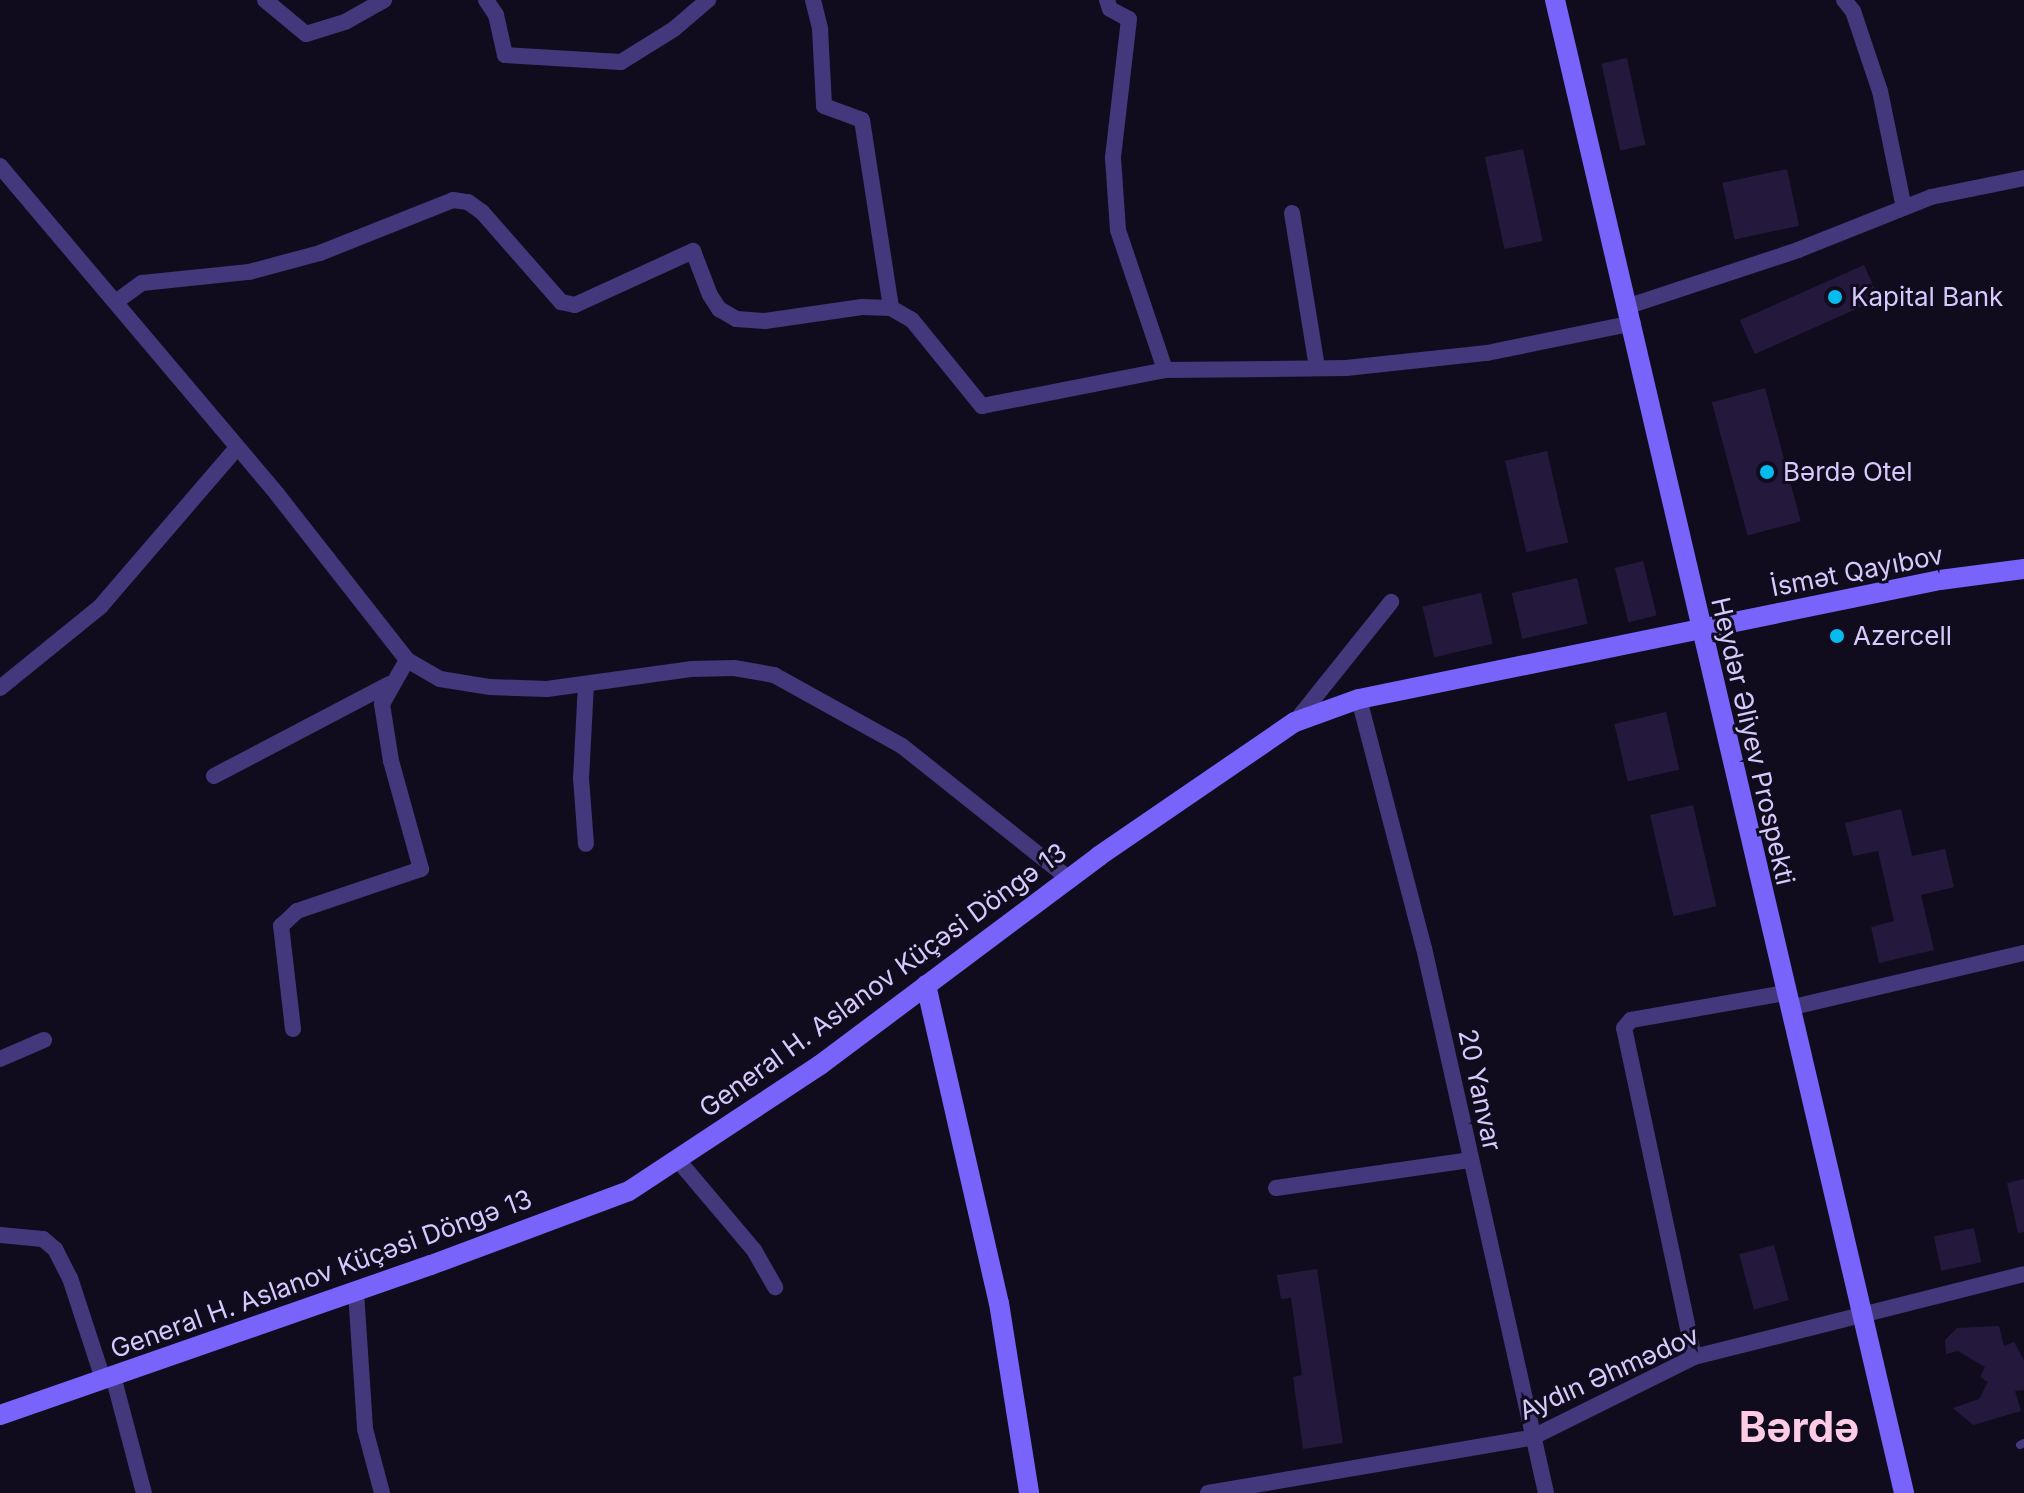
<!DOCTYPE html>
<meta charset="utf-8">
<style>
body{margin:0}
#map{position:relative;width:2024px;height:1493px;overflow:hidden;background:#110c1d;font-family:Inter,sans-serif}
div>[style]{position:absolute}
.building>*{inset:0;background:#24193d;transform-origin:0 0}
.lane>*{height:8px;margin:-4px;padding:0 4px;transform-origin:4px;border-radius:4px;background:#42387b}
.street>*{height:16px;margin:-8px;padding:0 8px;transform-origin:8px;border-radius:8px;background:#42387b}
.secondary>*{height:20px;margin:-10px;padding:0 10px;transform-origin:10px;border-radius:10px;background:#7863fb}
.dots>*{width:22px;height:22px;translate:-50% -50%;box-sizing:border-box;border:4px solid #110c1d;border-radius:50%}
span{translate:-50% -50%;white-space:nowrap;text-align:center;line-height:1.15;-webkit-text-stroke:6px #110c1d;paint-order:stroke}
.poi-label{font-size:26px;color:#d5c9fe}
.left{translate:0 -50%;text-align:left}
.street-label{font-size:26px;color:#d5c9fe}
.town-label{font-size:42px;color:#fecbe5;font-weight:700}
</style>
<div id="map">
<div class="building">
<i style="left:1627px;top:58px;width:89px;height:26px;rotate:78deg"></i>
<i style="left:1523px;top:149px;width:94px;height:39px;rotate:78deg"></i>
<i style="left:1787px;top:169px;width:58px;height:66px;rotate:78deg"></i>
<i style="left:1864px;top:265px;width:37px;height:136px;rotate:66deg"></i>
<i style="left:1765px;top:388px;width:138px;height:55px;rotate:75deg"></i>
<i style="left:1547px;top:451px;width:94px;height:43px;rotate:77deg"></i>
<i style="left:1643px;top:561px;width:56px;height:29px;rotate:76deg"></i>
<i style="left:1577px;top:578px;width:47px;height:67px;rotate:77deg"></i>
<i style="left:1481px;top:593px;width:52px;height:60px;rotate:77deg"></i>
<i style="left:1666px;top:712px;width:59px;height:53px;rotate:77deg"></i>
<i style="left:1693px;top:805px;width:104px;height:44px;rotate:77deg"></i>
<i style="clip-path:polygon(1901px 809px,1912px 856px,1945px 849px,1954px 887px,1921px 895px,1934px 950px,1879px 963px,1871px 927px,1894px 921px,1878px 851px,1853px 856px,1845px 823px)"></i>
<i style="clip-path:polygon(2024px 1179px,2024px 1232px,2018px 1233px,2007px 1183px)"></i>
<i style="left:1974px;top:1228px;width:35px;height:41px;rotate:78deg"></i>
<i style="left:1774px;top:1245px;width:57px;height:36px;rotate:75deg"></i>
<i style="clip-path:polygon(1317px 1269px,1343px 1443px,1303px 1449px,1293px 1377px,1302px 1375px,1291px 1298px,1281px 1299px,1277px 1275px)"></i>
<i style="clip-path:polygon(1999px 1326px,2004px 1346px,2014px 1342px,2024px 1360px,2024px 1390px,2015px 1391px,2021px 1411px,1973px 1425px,1953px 1408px,1979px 1399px,1988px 1382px,1980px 1377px,1985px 1367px,1958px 1351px,1946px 1354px,1945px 1340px,1957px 1328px)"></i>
</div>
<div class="lane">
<i style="left:2020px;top:1445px;width:4px;rotate:-27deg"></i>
</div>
<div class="street">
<i style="left:265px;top:0;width:53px;rotate:39.7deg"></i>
<i style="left:306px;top:34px;width:41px;rotate:-17.1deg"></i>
<i style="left:345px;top:22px;width:45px;rotate:-29.4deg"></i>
<i style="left:486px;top:0;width:18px;rotate:56deg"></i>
<i style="left:496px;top:15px;width:41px;rotate:77.3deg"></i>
<i style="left:505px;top:55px;width:116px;rotate:3.5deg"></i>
<i style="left:621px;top:62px;width:62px;rotate:-31.9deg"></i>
<i style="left:674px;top:29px;width:45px;rotate:-40.5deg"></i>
<i style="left:813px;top:0;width:30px;rotate:76deg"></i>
<i style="left:820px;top:29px;width:77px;rotate:87deg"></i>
<i style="left:824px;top:106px;width:40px;rotate:20.2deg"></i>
<i style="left:862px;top:120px;width:190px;rotate:81.2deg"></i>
<i style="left:1107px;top:0;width:9px;rotate:72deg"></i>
<i style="left:1110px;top:9px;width:21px;rotate:28deg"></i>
<i style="left:1129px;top:19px;width:140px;rotate:96.6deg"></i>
<i style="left:1113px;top:158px;width:72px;rotate:86deg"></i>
<i style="left:1118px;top:230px;width:148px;rotate:71.4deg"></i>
<i style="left:1844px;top:0;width:14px;rotate:51deg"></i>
<i style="left:1853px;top:11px;width:84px;rotate:71.4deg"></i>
<i style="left:1880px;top:91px;width:119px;rotate:78.4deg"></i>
<i style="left:0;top:166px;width:429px;rotate:49.8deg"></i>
<i style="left:277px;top:494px;width:211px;rotate:51.9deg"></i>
<i style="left:407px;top:660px;width:38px;rotate:30deg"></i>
<i style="left:440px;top:679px;width:51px;rotate:9.1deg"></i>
<i style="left:490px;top:687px;width:57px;rotate:2deg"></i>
<i style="left:547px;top:689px;width:145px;rotate:-7.9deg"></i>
<i style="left:691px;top:669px;width:43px;rotate:-1.3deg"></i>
<i style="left:734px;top:668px;width:41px;rotate:9.9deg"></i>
<i style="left:774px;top:675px;width:146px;rotate:29deg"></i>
<i style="left:902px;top:746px;width:213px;rotate:38.5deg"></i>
<i style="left:1292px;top:213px;width:156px;rotate:80.8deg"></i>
<i style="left:117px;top:301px;width:31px;rotate:-36deg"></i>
<i style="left:142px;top:283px;width:108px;rotate:-5.9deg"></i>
<i style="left:249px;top:272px;width:73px;rotate:-15deg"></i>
<i style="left:320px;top:253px;width:143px;rotate:-21.7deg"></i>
<i style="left:453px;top:200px;width:15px;rotate:8deg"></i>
<i style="left:468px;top:202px;width:17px;rotate:36deg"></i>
<i style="left:482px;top:212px;width:120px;rotate:48.7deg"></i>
<i style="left:561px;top:302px;width:14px;rotate:12deg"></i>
<i style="left:575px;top:305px;width:130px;rotate:-24.6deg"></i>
<i style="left:693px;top:251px;width:47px;rotate:68.9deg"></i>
<i style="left:710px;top:295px;width:17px;rotate:57deg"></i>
<i style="left:719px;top:309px;width:20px;rotate:30deg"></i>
<i style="left:736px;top:319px;width:29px;rotate:4deg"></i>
<i style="left:765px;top:321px;width:98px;rotate:-8.2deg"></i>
<i style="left:862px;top:307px;width:29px;rotate:2deg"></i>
<i style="left:891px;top:308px;width:24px;rotate:30deg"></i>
<i style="left:912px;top:320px;width:111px;rotate:50.9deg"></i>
<i style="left:982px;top:406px;width:187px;rotate:-11.1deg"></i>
<i style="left:1165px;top:370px;width:181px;rotate:-0.6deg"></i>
<i style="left:1346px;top:368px;width:142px;rotate:-6.1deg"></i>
<i style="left:1487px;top:353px;width:149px;rotate:-11.6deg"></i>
<i style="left:1629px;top:306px;width:178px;rotate:-18.3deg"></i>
<i style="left:1798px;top:250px;width:143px;rotate:-21.7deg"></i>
<i style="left:1931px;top:197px;width:95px;rotate:-11.5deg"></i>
<i style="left:586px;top:684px;width:94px;rotate:93deg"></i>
<i style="left:581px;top:778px;width:66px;rotate:85.7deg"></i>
<i style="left:0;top:688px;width:129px;rotate:-39deg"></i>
<i style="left:100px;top:607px;width:210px;rotate:-49.3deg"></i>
<i style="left:1359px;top:699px;width:257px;rotate:75.4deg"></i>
<i style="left:1424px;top:948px;width:558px;rotate:77.38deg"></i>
<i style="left:1295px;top:722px;width:154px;rotate:-51.3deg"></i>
<i style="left:214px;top:776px;width:198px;rotate:-27.7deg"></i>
<i style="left:1789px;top:1008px;width:241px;rotate:-13.2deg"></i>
<i style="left:293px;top:1029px;width:104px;rotate:-96.6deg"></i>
<i style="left:281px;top:926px;width:22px;rotate:-43deg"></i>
<i style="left:297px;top:911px;width:131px;rotate:-18.7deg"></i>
<i style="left:421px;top:869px;width:112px;rotate:-105.5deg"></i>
<i style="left:391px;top:761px;width:58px;rotate:-99deg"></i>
<i style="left:382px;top:704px;width:51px;rotate:-60.4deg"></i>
<i style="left:0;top:1059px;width:48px;rotate:-23.4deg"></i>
<i style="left:677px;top:1159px;width:119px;rotate:49.8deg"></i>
<i style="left:754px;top:1250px;width:43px;rotate:60.4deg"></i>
<i style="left:1276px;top:1188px;width:197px;rotate:-8.2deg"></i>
<i style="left:0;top:1235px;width:43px;rotate:5.3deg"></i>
<i style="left:43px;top:1239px;width:16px;rotate:40deg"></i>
<i style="left:55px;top:1249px;width:33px;rotate:63deg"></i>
<i style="left:70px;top:1278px;width:106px;rotate:71.9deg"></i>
<i style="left:356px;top:1292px;width:137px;rotate:86.2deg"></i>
<i style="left:365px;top:1429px;width:66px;rotate:75.1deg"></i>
<i style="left:1694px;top:1357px;width:336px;rotate:-102deg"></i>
<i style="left:1624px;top:1028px;width:11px;rotate:-49deg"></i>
<i style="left:1631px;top:1020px;width:157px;rotate:-9.9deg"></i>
<i style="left:113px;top:1376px;width:121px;rotate:75.2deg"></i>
<i style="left:1208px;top:1493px;width:328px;rotate:-9.7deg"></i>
<i style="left:1531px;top:1438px;width:182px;rotate:-26.4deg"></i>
<i style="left:1694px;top:1357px;width:340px;rotate:-14.1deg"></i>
</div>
<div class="secondary">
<i style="left:1555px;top:0;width:1533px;rotate:76.84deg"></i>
<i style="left:926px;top:985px;width:326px;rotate:77.1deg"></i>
<i style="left:999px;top:1303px;width:192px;rotate:81deg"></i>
<i style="left:0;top:1415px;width:456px;rotate:-19.2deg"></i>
<i style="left:431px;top:1265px;width:211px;rotate:-20.5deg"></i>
<i style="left:629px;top:1191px;width:229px;rotate:-33.4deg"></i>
<i style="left:820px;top:1065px;width:349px;rotate:-36.8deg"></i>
<i style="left:1099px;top:856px;width:237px;rotate:-34.4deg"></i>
<i style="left:1295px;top:722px;width:68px;rotate:-19.8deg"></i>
<i style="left:1359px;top:699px;width:593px;rotate:-11.58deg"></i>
<i style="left:1940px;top:580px;width:85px;rotate:-7.5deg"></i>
</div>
<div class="dots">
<i style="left:1835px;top:297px;background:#06bbed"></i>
<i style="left:1767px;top:472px;background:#06bbed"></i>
<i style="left:1837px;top:636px;background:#06bbed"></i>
</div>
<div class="poi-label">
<span class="left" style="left:1851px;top:297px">Kapital Bank</span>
<span class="left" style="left:1783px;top:472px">Bərdə Otel</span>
<span class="left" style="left:1853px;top:636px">Azercell</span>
</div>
<div class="street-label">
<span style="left:1857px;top:571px;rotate:-11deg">İsmət Qayıbov</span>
<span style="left:1753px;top:741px;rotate:77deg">Heydər Əliyev Prospekti</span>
<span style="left:883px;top:980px;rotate:-36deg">General H. Aslanov Küçəsi Döngə 13</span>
<span style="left:1480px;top:1090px;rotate:78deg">20 Yanvar</span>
<span style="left:321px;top:1274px;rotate:-20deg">General H. Aslanov Küçəsi Döngə 13</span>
<span style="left:1609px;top:1373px;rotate:-24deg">Aydın Əhmədov</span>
</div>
<div class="town-label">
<span style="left:1799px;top:1427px">Bərdə</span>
</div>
</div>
